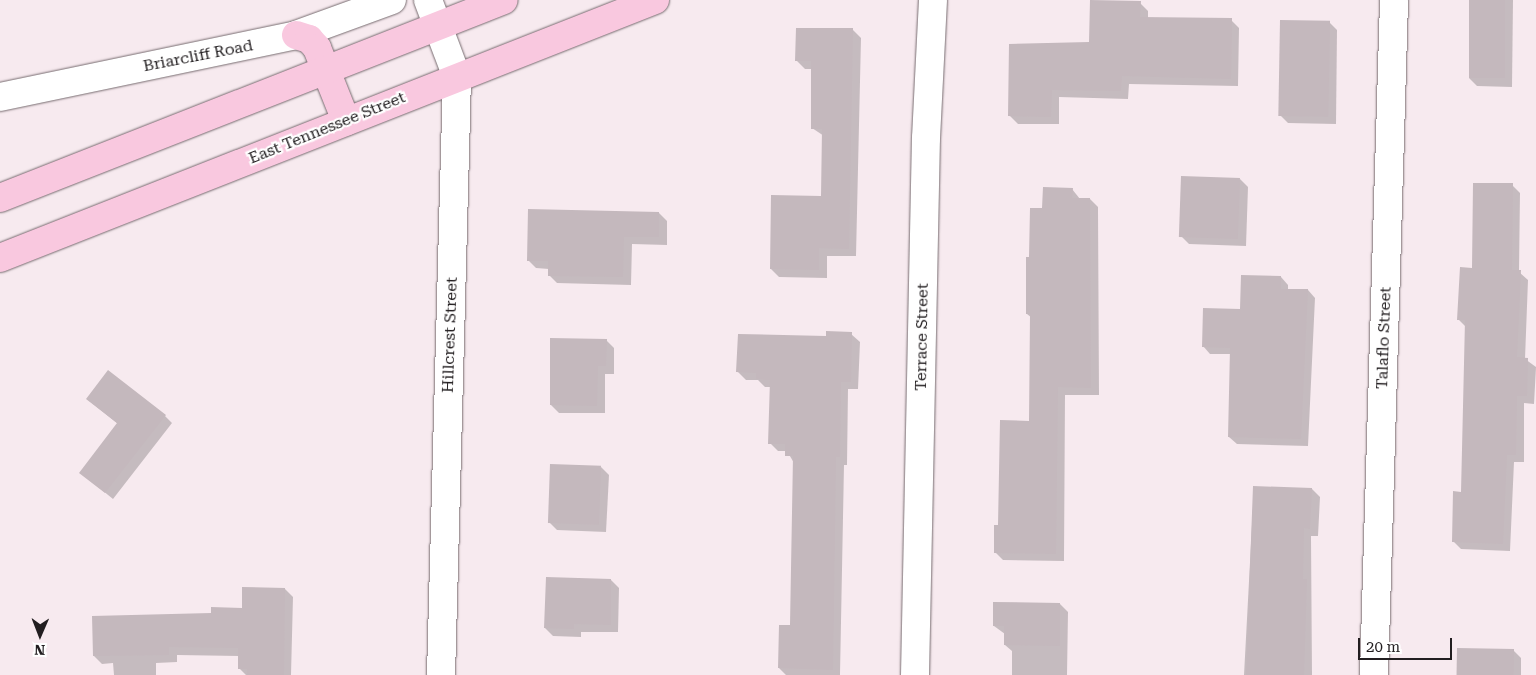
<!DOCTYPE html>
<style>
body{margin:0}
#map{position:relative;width:1536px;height:675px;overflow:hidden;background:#f7eaef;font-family:"Roboto Serif",serif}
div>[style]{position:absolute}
.shadow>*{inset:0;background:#0003}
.building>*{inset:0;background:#c4b8bd;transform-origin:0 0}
.roads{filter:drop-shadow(0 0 1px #776c70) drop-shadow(0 0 1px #776c70)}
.minor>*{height:28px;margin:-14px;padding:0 14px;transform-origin:14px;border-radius:14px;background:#fff}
.primary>*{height:28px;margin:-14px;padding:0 14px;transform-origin:14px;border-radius:14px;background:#f9c8df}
span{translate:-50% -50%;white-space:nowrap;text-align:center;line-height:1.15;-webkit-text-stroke:4.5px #fff;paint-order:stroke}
.street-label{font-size:16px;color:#221e20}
.north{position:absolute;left:15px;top:610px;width:50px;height:50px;-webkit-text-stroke:4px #fff;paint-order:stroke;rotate:181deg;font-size:14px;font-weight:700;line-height:20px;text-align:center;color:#221e20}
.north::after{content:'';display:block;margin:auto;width:18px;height:22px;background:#221e20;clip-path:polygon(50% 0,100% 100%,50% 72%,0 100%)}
.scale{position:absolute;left:1358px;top:638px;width:94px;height:22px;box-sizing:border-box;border:2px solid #221e20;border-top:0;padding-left:6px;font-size:15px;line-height:18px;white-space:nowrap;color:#221e20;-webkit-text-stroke:4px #fff;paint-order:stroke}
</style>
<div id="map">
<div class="shadow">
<i style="clip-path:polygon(1470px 0,1513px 0,1512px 87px,1477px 86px,1469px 78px)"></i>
<i style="clip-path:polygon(1140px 3px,1148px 11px,1148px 18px,1231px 20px,1239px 28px,1238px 86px,1129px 84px,1128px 99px,1059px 97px,1059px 124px,1018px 124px,1010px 116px)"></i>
<i style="clip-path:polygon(1329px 22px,1337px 30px,1336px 124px,1288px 123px,1280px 115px)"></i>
<i style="clip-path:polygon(853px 30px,861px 38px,856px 256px,827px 256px,827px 278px,779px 277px,771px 269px,822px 197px,824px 136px,812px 128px,813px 69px,805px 69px,797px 61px)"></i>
<i style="clip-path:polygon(1240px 179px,1248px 187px,1246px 246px,1189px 244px,1181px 236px)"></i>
<i style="clip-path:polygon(1512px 185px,1520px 193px,1519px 272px,1528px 280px,1525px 359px,1536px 367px,1534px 404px,1524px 403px,1524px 462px,1514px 462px,1510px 551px,1461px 549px,1453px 541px,1462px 493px,1466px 327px,1458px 319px,1473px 269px)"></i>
<i style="clip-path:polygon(1072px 189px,1080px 199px,1090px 199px,1098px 207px,1099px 395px,1065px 395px,1064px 561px,1003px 560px,995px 552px,999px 526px,1030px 422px,1032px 318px,1027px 314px,1030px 258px,1043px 210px)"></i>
<i style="clip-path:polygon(659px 213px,667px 221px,667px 245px,632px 244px,631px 285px,557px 283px,549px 275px,549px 269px,536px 268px,528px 260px)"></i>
<i style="clip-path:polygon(1281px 277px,1288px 285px,1288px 290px,1308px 290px,1315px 298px,1308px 446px,1237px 444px,1229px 437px,1231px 354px,1210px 354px,1203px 346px)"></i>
<i style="clip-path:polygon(851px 334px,860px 342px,858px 389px,848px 389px,847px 465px,844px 465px,840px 675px,786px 675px,779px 668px,791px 626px,794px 463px,787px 451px,778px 451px,770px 443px,771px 387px,765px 387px,758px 380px,746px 380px,738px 372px,827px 338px)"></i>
<i style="clip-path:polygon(606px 340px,614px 348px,614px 374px,605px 374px,605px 413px,559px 413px,551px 405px)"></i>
<i style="clip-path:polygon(87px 399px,165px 416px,172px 423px,113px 499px,81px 473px,118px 424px)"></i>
<i style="clip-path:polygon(601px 467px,609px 475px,606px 532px,557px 530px,549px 522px)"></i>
<i style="clip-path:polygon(1254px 487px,1312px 489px,1320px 497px,1318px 536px,1311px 536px,1312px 675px,1244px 675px)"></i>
<i style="clip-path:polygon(611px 580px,619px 588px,618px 632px,581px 632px,581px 637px,553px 636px,545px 628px)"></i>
<i style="clip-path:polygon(285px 589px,293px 597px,291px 675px,246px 675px,239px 668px,239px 656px,177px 655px,177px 662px,156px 663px,156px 675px,114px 675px,113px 663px,102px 664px,94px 656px,212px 614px,243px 609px)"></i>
<i style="clip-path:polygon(1060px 604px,1068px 612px,1067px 675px,1012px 675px,1012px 651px,1005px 645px,1005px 634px,994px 626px)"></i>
<i style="clip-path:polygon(1513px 650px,1521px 658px,1521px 675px,1459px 675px)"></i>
</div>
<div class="building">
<i style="clip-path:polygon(1090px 0,1141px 1px,1140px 17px,1232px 18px,1231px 79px,1122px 76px,1121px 91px,1052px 90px,1051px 117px,1008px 116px,1009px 44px,1089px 42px)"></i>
<i style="left:1469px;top:0;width:36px;height:78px"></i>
<i style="left:1280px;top:20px;width:50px;height:96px;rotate:1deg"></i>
<i style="clip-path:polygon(796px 28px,853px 28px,849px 249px,819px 248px,819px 270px,770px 269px,771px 195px,821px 196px,822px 129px,811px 129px,811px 61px,795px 61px)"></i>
<i style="left:1181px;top:176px;width:59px;height:61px;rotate:2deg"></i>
<i style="clip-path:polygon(1473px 183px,1513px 183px,1512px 270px,1521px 270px,1517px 357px,1528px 358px,1527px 396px,1517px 396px,1516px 455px,1507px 455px,1503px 544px,1452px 542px,1453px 491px,1461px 492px,1465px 320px,1457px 320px,1460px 267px,1472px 268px)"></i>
<i style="clip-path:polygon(1043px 187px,1073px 188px,1072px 198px,1090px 198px,1091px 388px,1058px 387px,1056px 554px,994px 553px,994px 525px,998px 525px,1000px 420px,1029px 421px,1030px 314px,1026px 314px,1026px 257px,1029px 257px,1030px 208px,1042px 208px)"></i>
<i style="clip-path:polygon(528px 209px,659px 212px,659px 237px,624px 237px,623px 277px,548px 276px,548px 261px,527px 261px)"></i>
<i style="clip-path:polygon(1241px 275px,1281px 276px,1281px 289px,1308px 289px,1301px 439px,1228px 437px,1230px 348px,1202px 347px,1203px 308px,1240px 309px)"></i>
<i style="clip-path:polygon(826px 331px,852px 332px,851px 382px,841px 382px,840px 457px,836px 457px,833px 670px,778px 668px,779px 625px,790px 625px,793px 456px,785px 456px,785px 444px,768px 444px,770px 380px,756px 379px,756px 373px,736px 372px,738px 334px,826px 336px)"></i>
<i style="clip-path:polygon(550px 338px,607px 339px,606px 366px,598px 366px,597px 406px,550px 405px)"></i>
<i style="clip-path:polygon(108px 370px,166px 415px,105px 493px,79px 473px,117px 423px,86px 399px)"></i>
<i style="left:550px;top:464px;width:51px;height:59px;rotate:2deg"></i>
<i style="clip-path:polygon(1253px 486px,1312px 488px,1310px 529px,1304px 528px,1303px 579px,1307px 579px,1304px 675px,1246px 675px)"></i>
<i style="clip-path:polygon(546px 577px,611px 579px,611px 625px,574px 624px,574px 629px,544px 628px)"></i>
<i style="clip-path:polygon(242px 587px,285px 588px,284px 675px,247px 675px,247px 669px,238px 669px,238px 648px,169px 647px,169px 655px,93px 656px,92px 616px,211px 613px,211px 607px,242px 608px)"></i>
<i style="clip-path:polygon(993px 602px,1060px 603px,1060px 646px,1004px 645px,1004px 626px,993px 626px)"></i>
<i style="left:1457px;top:648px;width:57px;height:27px;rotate:1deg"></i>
</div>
<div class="roads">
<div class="minor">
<i style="left:428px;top:0;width:82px;rotate:69.4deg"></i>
<i style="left:457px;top:77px;width:598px;rotate:91.53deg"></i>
<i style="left:0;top:97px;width:302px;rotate:-11.8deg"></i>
<i style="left:296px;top:35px;width:102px;rotate:-20deg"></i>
<i style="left:915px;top:675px;width:537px;rotate:-88.83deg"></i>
<i style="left:926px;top:138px;width:138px;rotate:-87.1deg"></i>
<i style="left:1374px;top:675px;width:675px;rotate:-88.3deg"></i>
</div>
<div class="primary">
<i style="left:296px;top:35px;width:14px;rotate:17deg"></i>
<i style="left:309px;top:39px;width:12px;rotate:48deg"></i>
<i style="left:317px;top:48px;width:79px;rotate:68.3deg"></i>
<i style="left:0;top:198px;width:541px;rotate:-21.45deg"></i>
<i style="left:0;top:258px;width:704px;rotate:-21.5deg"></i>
</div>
</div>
<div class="street-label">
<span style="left:198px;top:56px;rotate:-11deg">Briarcliff Road</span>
<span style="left:327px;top:128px;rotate:-22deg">East Tennessee Street</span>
<span style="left:450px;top:335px;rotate:-88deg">Hillcrest Street</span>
<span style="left:922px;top:337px;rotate:-89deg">Terrace Street</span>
<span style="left:1384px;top:338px;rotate:-88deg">Talaflo Street</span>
</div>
<div class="north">N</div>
<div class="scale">20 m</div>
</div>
